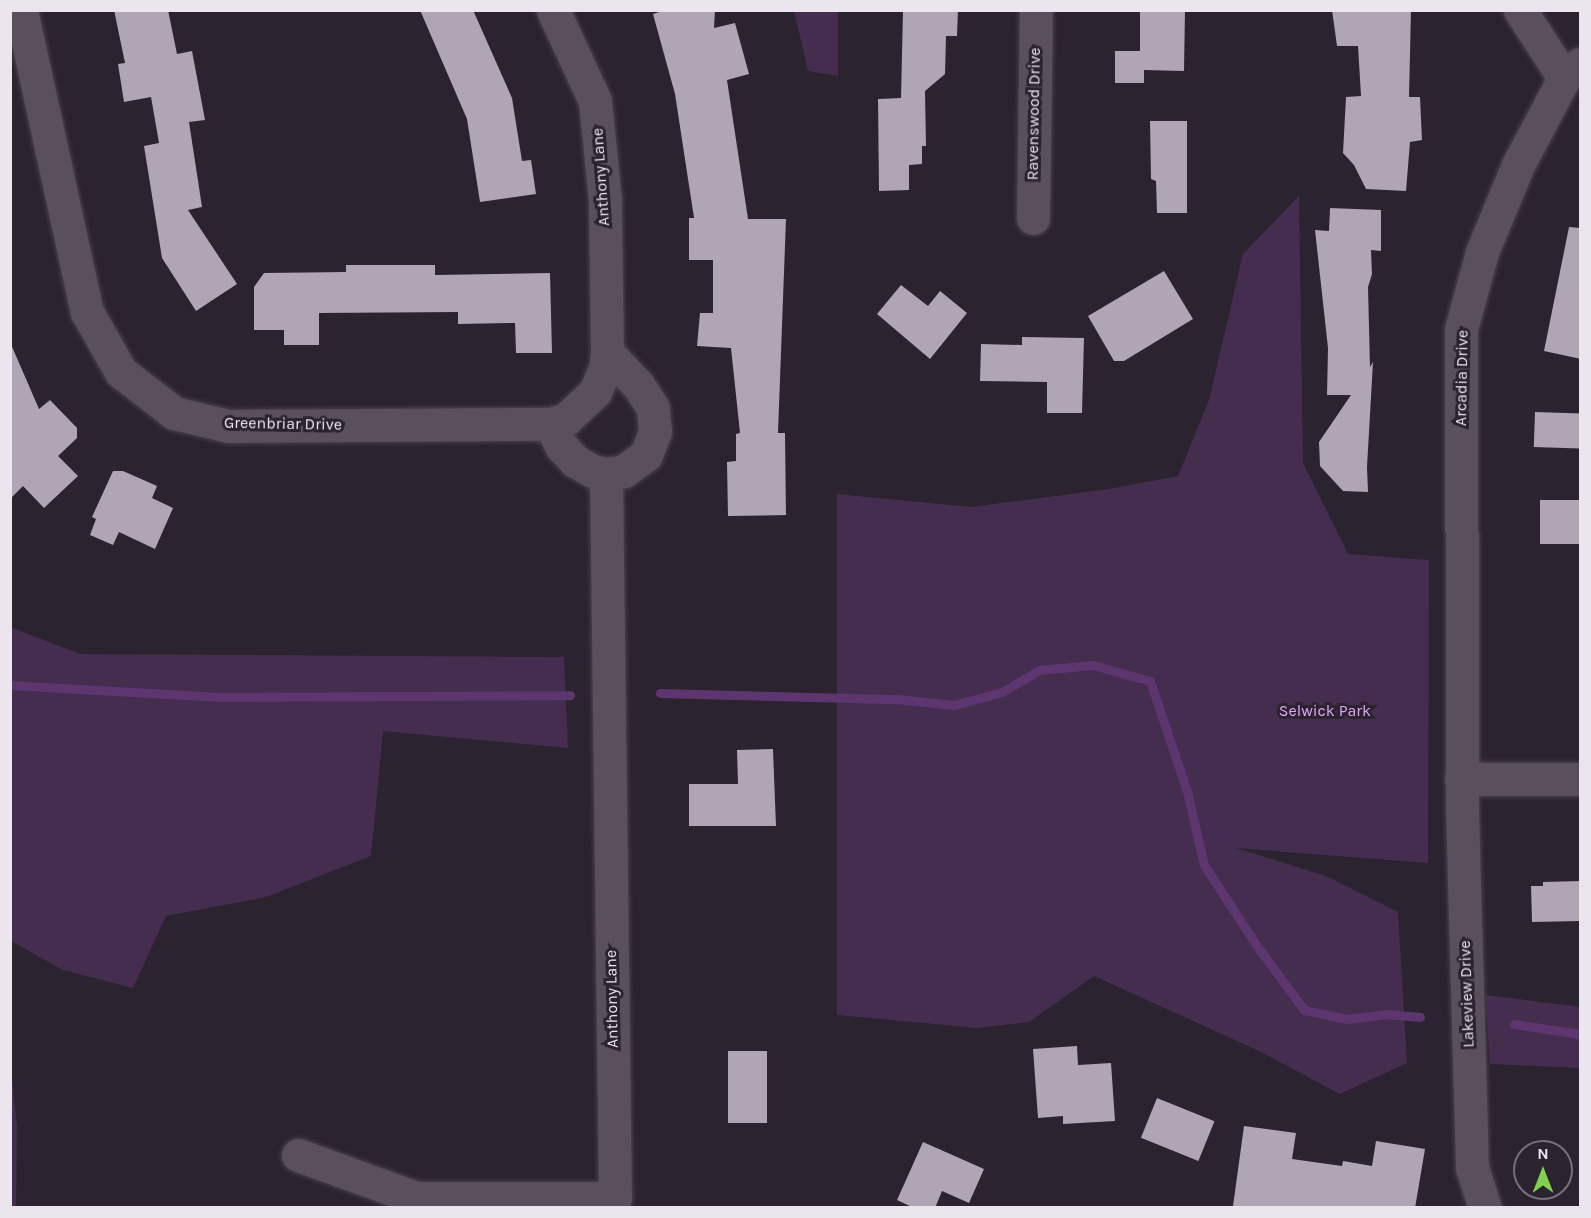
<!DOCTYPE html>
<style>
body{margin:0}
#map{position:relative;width:1591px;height:1218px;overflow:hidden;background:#2b232f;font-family:Karla,sans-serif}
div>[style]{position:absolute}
.green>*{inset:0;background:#452d50}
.stream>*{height:9px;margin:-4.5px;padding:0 4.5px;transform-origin:4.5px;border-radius:4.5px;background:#5e366f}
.building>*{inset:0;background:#afa5b4;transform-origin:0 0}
.roads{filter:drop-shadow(0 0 2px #47404a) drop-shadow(0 0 2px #47404a)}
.minor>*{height:33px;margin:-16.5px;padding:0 16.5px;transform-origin:16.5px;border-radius:16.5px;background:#594f5d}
span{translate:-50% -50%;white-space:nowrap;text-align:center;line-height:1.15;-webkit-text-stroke:6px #2b232f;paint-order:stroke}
.street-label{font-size:16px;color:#ebe5ed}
.park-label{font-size:16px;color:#e1a6fb}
.frame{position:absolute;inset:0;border:12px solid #ebe5ed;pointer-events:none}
.north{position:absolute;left:1513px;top:1140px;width:60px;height:60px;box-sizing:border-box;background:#2b232f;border:2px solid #78717b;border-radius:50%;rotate:0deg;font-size:16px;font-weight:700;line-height:24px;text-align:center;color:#ebe5ed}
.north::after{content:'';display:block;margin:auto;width:21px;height:27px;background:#81d050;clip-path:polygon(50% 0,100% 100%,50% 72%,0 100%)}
</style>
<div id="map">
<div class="green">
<i style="clip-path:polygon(794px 11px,838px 11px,838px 76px,808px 71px)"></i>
<i style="clip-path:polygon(1299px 196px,1303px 463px,1348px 554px,1429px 560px,1428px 863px,1236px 848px,1326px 876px,1398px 912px,1407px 1063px,1340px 1094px,1259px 1051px,1094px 976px,1029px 1022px,977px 1028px,837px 1015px,837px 494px,971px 507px,1109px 489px,1178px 476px,1209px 400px,1243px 254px)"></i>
<i style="clip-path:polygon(10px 627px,80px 654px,564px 657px,568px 748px,383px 731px,371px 856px,266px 897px,166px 916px,133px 988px,63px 970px,11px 941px)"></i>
<i style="clip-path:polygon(1486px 995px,1580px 1007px,1580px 1068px,1490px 1064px)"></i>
<i style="clip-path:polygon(10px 1059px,17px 1126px,16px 1208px,10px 1207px)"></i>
</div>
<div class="stream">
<i style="left:10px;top:685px;width:210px;rotate:3.3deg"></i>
<i style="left:220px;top:697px;width:350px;rotate:-0.3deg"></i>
<i style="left:660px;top:693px;width:237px;rotate:1.5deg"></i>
<i style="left:897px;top:699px;width:57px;rotate:6deg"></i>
<i style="left:954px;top:705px;width:50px;rotate:-15.2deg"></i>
<i style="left:1002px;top:692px;width:43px;rotate:-30.7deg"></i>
<i style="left:1039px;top:670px;width:54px;rotate:-5.3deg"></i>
<i style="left:1093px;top:665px;width:59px;rotate:15.7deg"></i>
<i style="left:1150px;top:681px;width:116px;rotate:71.4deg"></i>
<i style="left:1187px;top:791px;width:76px;rotate:77.1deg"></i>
<i style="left:1204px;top:865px;width:97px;rotate:56.8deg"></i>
<i style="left:1257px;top:946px;width:79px;rotate:53.7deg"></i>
<i style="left:1304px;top:1010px;width:44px;rotate:11.8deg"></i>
<i style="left:1347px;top:1019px;width:39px;rotate:-7deg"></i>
<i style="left:1386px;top:1014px;width:34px;rotate:5deg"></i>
<i style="left:1514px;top:1024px;width:67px;rotate:8.6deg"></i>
</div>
<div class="building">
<i style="clip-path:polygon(114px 10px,168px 10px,177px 54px,192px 51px,205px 120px,189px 122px,202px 207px,188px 210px,237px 284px,196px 311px,162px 258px,144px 146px,159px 143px,151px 97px,124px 102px,118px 64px,125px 63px)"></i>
<i style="clip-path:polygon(420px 10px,473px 10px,512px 98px,522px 161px,531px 160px,536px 194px,480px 202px,467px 119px)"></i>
<i style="clip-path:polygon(666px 10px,715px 10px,714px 28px,735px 23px,749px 74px,727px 80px,748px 219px,786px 219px,778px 433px,785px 433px,786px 515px,728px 516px,727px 462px,736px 461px,736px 434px,740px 433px,731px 348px,697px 346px,700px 313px,713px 313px,713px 260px,689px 260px,689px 218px,694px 218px,675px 94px,653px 14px)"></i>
<i style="clip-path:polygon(903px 10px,958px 10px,957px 36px,946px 36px,945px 74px,925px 91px,926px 146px,922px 146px,922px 164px,909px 165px,909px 190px,879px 191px,878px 99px,901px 98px)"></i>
<i style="clip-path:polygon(1140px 10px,1185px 10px,1184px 71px,1144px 70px,1144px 83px,1115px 83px,1115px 51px,1140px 51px)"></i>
<i style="clip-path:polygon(1332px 10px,1411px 10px,1409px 97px,1420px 97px,1422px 140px,1410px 142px,1406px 191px,1366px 189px,1354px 165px,1343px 153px,1346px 97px,1361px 96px,1358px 46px,1337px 46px)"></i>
<i style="clip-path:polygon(1150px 121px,1187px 121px,1187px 213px,1157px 213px,1156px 181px,1151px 179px)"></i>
<i style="clip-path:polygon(1330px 208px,1381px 210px,1381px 251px,1371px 250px,1372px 274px,1368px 287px,1370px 367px,1373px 362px,1367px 467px,1368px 492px,1343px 491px,1320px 466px,1319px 442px,1351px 395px,1327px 395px,1328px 348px,1315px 230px,1329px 231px)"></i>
<i style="clip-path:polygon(1569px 227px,1581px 228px,1581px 359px,1544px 351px)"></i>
<i style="clip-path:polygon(346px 265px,435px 265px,435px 275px,550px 273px,552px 353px,516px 353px,515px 323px,458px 324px,458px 312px,319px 313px,319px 345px,284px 345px,284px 330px,254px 330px,254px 287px,264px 273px,346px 272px)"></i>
<i style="clip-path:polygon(1164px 271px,1193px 319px,1124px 361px,1114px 361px,1088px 316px)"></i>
<i style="clip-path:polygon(901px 285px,928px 306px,940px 291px,967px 313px,930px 359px,877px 314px)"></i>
<i style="clip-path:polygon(1022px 337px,1084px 338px,1082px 413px,1047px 413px,1047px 382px,980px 381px,981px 344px,1022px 345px)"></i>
<i style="clip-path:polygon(10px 342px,39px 409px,50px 400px,77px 428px,77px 438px,58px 456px,78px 476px,44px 508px,23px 486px,10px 499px)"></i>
<i style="left:1535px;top:412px;width:46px;height:35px;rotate:2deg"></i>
<i style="clip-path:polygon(113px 471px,123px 471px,157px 486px,152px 498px,173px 508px,155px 549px,119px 532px,113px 545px,90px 535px,96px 519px,92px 517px)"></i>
<i style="left:1581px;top:500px;width:44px;height:41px;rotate:90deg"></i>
<i style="clip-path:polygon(773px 749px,776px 826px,689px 826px,689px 784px,738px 784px,737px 750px)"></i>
<i style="clip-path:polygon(1581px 881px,1581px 921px,1532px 922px,1531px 886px,1543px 886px,1543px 882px)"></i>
<i style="clip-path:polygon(1077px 1046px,1078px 1065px,1111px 1063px,1115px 1121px,1063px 1124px,1063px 1116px,1038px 1118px,1033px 1049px)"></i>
<i style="left:728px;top:1051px;width:39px;height:72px"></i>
<i style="left:1157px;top:1098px;width:62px;height:43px;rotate:22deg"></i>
<i style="clip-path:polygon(1244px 1126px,1296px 1133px,1292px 1159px,1342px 1166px,1343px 1161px,1372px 1166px,1376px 1141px,1425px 1149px,1415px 1208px,1233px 1206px)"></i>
<i style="clip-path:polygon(923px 1142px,984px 1169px,969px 1203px,942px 1191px,935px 1208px,914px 1208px,897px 1200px)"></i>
</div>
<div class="roads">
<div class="minor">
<i style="left:21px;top:10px;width:309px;rotate:77.7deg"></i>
<i style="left:87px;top:312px;width:69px;rotate:60.5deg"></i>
<i style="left:121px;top:372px;width:67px;rotate:37.7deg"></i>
<i style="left:174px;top:413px;width:56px;rotate:13.5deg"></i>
<i style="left:228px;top:426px;width:322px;rotate:-0.4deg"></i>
<i style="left:550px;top:424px;width:17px;rotate:-17deg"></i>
<i style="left:566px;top:419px;width:40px;rotate:-43deg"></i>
<i style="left:595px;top:392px;width:25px;rotate:-67deg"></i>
<i style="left:605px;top:369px;width:17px;rotate:-83deg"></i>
<i style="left:607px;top:352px;width:152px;rotate:-90.8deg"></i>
<i style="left:605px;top:200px;width:100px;rotate:-95.8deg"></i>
<i style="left:595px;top:101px;width:100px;rotate:-114.8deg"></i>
<i style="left:1520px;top:10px;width:81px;rotate:57.1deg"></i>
<i style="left:1033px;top:218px;width:208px;rotate:-89.2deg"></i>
<i style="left:550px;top:424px;width:25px;rotate:63deg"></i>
<i style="left:561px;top:446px;width:21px;rotate:47deg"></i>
<i style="left:575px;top:461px;width:20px;rotate:30deg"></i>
<i style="left:592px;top:471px;width:14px;rotate:12deg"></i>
<i style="left:1461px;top:779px;width:119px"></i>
<i style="left:298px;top:1155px;width:126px;rotate:20deg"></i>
<i style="left:416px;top:1198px;width:199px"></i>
<i style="left:615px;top:1198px;width:724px;rotate:-90.71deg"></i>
<i style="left:606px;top:474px;width:18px;rotate:-9deg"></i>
<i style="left:624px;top:471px;width:27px;rotate:-36deg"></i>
<i style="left:646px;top:455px;width:25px;rotate:-69deg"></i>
<i style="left:655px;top:432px;width:24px;rotate:-95deg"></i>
<i style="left:653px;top:408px;width:27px;rotate:-123deg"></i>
<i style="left:638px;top:385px;width:45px;rotate:-133.2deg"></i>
<i style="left:1485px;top:1208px;width:42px;rotate:-108deg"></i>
<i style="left:1472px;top:1168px;width:358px;rotate:-91.6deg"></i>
<i style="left:1462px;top:810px;width:481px;rotate:-90.1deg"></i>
<i style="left:1461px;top:329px;width:80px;rotate:-74.7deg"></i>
<i style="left:1482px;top:252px;width:94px;rotate:-67.5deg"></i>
<i style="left:1518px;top:165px;width:98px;rotate:-62.1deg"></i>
<i style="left:1564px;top:78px;width:21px;rotate:-41deg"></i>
</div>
</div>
<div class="street-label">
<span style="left:1034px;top:114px;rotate:-89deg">Ravenswood Drive</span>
<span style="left:601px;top:177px;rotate:-94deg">Anthony Lane</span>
<span style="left:1462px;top:378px;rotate:-89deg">Arcadia Drive</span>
<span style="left:283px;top:424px;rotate:1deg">Greenbriar Drive</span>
<span style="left:1467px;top:994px;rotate:-92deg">Lakeview Drive</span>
<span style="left:612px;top:999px;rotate:-91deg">Anthony Lane</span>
</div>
<div class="park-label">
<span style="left:1325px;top:711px">Selwick Park</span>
</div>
<div class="frame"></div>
<div class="north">N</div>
</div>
